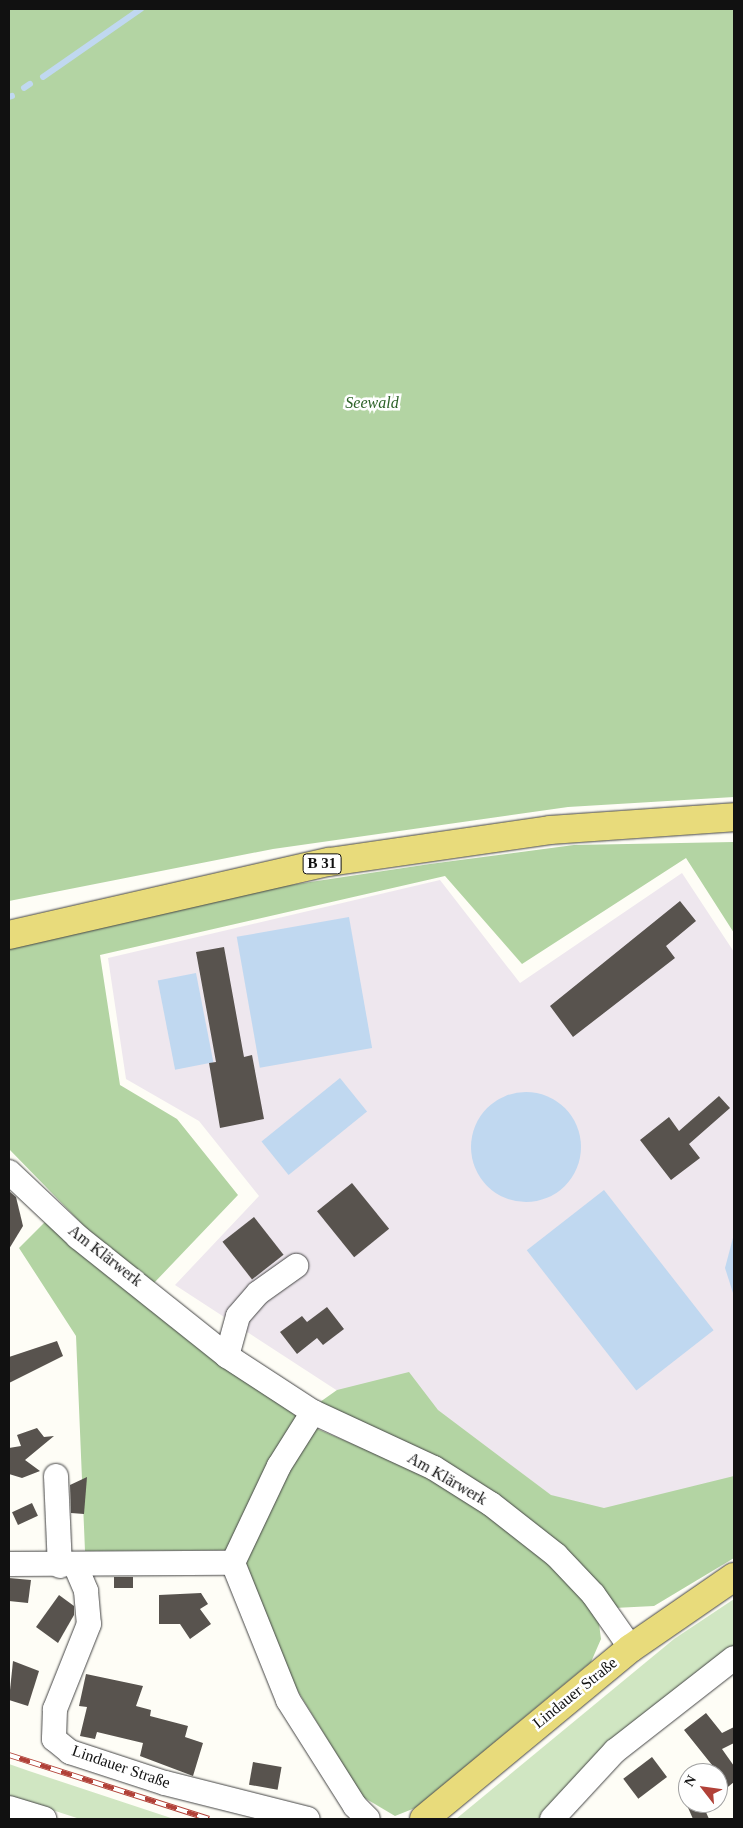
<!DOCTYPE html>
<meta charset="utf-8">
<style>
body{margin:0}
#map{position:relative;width:743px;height:1828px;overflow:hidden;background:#fefdf6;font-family:Georgia,serif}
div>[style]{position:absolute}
.industrial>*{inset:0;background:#eee7ee}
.green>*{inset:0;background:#d0e6c2}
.forest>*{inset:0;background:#b3d4a3}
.water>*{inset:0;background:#c0d8f0;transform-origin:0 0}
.round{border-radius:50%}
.stream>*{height:5.5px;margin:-2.75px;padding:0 2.75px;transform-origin:2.75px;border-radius:2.75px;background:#c0d8f0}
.building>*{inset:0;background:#58534e;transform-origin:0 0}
.roads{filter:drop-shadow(0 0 1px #444) drop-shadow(0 0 1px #444)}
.minor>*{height:24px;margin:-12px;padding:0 12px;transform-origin:12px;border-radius:12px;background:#fff}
.major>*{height:28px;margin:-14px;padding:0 14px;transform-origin:14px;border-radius:14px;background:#e8db7b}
.rail>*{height:5.5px;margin-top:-2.75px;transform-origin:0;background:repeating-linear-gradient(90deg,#fff 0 11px,#b14138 0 22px);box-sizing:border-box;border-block:1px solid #b14138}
span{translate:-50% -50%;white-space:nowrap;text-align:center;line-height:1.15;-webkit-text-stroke:5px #fff;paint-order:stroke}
.shield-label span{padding:1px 4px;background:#fff;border:1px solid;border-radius:4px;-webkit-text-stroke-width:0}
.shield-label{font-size:15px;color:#111;font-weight:700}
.park-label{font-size:16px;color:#2d6228;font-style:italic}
.street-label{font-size:16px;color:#111}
.frame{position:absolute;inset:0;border:10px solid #111;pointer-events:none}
.north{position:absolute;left:678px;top:1763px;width:50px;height:50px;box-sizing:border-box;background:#fff;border:1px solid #a0a0a0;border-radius:50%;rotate:300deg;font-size:14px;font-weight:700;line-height:20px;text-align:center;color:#111}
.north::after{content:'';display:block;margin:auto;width:18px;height:22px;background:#b14138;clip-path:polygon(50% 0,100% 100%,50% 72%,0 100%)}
</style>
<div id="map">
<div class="industrial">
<i style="clip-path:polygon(682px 873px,734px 952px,734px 1542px,664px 1580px,347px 1397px,175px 1285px,259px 1196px,199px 1121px,126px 1079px,108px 958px,440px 880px,520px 983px)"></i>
</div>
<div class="green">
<i style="clip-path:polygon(734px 1599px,734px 1656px,549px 1819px,456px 1819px,674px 1639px)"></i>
<i style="clip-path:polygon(9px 1764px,29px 1771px,174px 1819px,80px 1819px,9px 1796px)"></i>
</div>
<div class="forest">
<i style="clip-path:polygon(9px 9px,734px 9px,734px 797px,568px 807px,273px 849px,9px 901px)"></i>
<i style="clip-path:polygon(734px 842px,734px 933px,686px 858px,522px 964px,445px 876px,100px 955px,120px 1085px,177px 1119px,238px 1195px,153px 1284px,84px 1226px,9px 1149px,9px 947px,204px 898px,430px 864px,574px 845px)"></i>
<i style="clip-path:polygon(50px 1217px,306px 1424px,428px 1476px,484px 1507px,547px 1558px,598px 1616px,601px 1639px,591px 1662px,415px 1808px,395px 1816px,363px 1797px,294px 1685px,241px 1550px,85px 1551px,76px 1336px,19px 1248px)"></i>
<i style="clip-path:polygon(409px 1372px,438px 1410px,551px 1495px,604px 1508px,734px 1476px,734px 1558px,654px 1606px,614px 1608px,560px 1545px,320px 1402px,337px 1390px)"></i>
</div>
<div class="water">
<i style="left:349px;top:917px;width:133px;height:114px;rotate:80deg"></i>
<i style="left:196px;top:973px;width:91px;height:39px;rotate:79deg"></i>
<i style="left:340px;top:1078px;width:43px;height:101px;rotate:51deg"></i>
<i class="round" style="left:471px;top:1092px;width:110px;height:110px"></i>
<i style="left:604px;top:1190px;width:178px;height:98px;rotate:52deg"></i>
<i style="clip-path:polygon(734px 1234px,734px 1296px,725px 1268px)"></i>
</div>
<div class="stream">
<i style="left:43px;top:77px;width:119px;rotate:-34.8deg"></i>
<i style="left:24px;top:88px;width:7px;rotate:-34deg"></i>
<i style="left:9px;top:97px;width:3px;rotate:-18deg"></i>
</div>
<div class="building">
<i style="clip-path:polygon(680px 901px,696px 921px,666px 946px,675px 958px,573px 1037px,550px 1006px)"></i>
<i style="clip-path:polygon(224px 947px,244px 1057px,252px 1055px,264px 1119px,220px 1128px,209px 1063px,216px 1062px,196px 952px)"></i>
<i style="clip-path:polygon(719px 1096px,730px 1108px,689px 1144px,700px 1158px,671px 1180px,640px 1140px,669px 1117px,679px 1131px)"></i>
<i style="left:352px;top:1183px;width:59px;height:45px;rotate:51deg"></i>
<i style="clip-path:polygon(9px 1191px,16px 1197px,23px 1226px,9px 1249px)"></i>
<i style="left:254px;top:1217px;width:48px;height:40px;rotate:52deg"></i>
<i style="clip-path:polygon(327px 1307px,344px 1329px,323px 1345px,317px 1338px,297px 1354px,280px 1332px,302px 1316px,307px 1322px)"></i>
<i style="clip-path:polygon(57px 1341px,63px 1356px,9px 1383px,9px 1357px)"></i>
<i style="clip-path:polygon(37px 1428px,44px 1437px,54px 1436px,25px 1460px,40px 1471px,22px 1478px,9px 1474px,9px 1448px,21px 1446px,17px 1435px)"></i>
<i style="clip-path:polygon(87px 1477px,84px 1514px,71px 1513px,70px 1485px)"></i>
<i style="left:32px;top:1503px;width:14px;height:22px;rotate:65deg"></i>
<i style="left:114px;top:1577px;width:19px;height:11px"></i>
<i style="clip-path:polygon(9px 1578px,31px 1580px,28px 1603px,9px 1601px)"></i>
<i style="clip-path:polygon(201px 1593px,208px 1604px,200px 1609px,211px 1624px,190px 1639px,180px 1624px,159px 1624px,159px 1595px)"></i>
<i style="clip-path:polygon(59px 1595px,74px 1606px,74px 1615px,58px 1643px,36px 1627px)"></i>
<i style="clip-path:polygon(13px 1661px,39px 1671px,28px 1706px,9px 1700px)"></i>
<i style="clip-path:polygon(86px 1674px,143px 1686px,136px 1706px,151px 1710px,150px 1716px,188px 1726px,185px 1737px,203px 1743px,193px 1776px,140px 1756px,143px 1743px,97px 1732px,95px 1739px,80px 1736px,87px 1707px,79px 1706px)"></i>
<i style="clip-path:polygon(706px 1713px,722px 1733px,734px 1727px,734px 1743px,722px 1749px,734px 1766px,734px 1782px,718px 1795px,718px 1773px,702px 1773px,712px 1765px,684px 1730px)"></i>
<i style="left:652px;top:1757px;width:25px;height:36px;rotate:53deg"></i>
<i style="left:253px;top:1762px;width:29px;height:23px;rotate:10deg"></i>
<i style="clip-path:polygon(686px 1803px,702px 1803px,709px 1819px,693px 1819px)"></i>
</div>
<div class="roads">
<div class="minor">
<i style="left:9px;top:1172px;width:95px;rotate:43.3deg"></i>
<i style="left:78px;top:1237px;width:191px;rotate:38.6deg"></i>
<i style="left:227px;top:1356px;width:103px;rotate:33.1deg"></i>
<i style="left:313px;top:1412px;width:133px;rotate:24.8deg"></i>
<i style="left:434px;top:1468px;width:67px;rotate:32.3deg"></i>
<i style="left:491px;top:1504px;width:83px;rotate:38.1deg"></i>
<i style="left:556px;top:1555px;width:54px;rotate:46.5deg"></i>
<i style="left:593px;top:1594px;width:66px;rotate:54.9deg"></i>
<i style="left:227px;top:1356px;width:41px;rotate:-74.6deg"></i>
<i style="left:238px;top:1316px;width:30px;rotate:-49deg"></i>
<i style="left:258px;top:1293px;width:47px;rotate:-35.4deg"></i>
<i style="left:313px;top:1412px;width:64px;rotate:122.2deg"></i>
<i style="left:279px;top:1466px;width:107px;rotate:115.4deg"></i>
<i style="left:233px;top:1563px;width:148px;rotate:68.1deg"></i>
<i style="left:288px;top:1700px;width:125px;rotate:57.7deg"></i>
<i style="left:355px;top:1806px;width:18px;rotate:45deg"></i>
<i style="left:56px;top:1476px;width:90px;rotate:87.5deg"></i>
<i style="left:9px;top:1564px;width:224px;rotate:-0.3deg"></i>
<i style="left:76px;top:1567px;width:26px;rotate:67deg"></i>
<i style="left:86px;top:1591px;width:33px;rotate:85deg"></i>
<i style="left:89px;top:1624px;width:92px;rotate:111.8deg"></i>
<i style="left:55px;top:1709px;width:30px;rotate:92deg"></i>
<i style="left:54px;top:1739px;width:21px;rotate:39deg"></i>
<i style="left:70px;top:1752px;width:100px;rotate:18.1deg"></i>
<i style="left:165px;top:1783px;width:147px;rotate:14.1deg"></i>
<i style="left:9px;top:1808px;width:37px;rotate:17deg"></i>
<i style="left:552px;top:1819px;width:93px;rotate:-47.2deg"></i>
<i style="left:615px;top:1751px;width:151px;rotate:-38deg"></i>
</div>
<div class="major">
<i style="left:9px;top:935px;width:328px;rotate:-12.9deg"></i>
<i style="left:329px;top:862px;width:223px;rotate:-8.2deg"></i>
<i style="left:550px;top:830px;width:184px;rotate:-4deg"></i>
<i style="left:424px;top:1819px;width:268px;rotate:-39.6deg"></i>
<i style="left:631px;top:1648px;width:125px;rotate:-34.6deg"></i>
</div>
</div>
<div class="rail">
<i style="left:9px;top:1755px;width:210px;rotate:17.7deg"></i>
</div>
<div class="shield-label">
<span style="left:322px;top:864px">B 31</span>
</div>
<div class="park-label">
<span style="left:372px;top:403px">Seewald</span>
</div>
<div class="street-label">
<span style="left:105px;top:1256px;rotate:38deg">Am Klärwerk</span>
<span style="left:447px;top:1479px;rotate:30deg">Am Klärwerk</span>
<span style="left:575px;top:1693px;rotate:-39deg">Lindauer Straße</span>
<span style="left:121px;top:1767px;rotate:19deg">Lindauer Straße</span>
</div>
<div class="frame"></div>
<div class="north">N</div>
</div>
